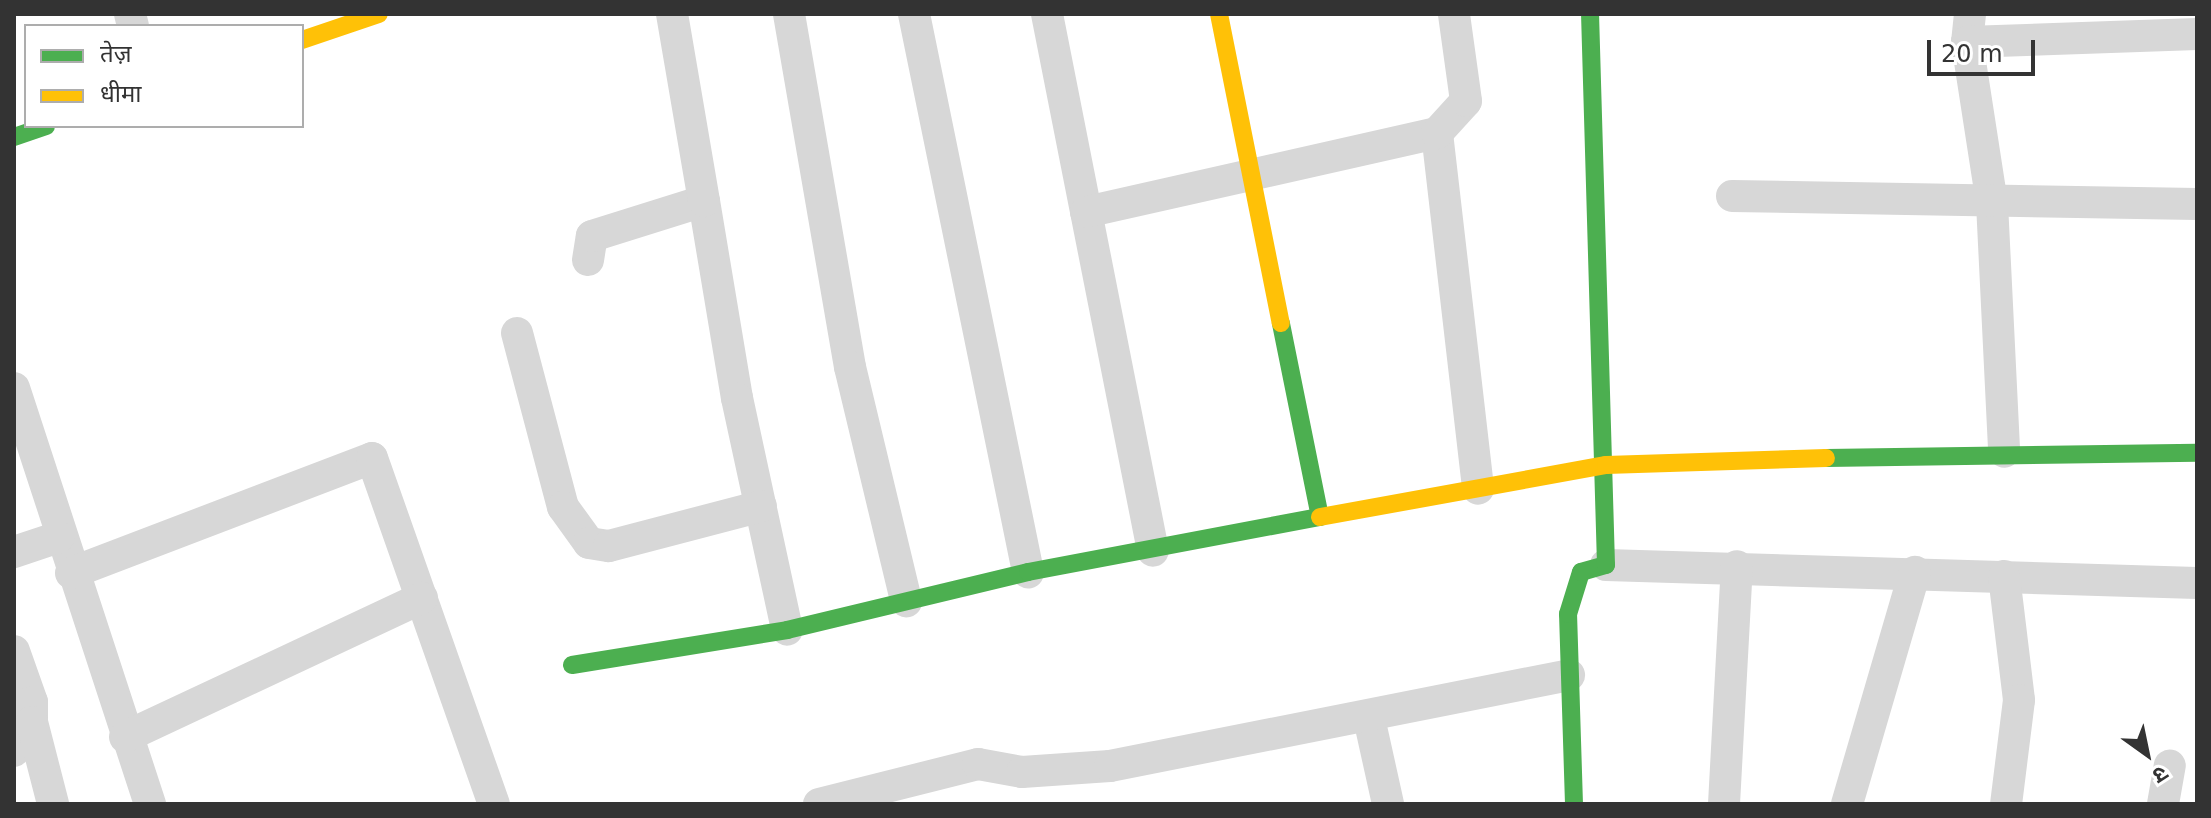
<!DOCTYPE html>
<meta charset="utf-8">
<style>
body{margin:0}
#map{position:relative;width:2211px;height:818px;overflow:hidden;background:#fff;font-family:"DejaVu Sans","Noto Sans Devanagari",sans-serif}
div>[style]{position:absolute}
.street>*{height:32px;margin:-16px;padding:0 16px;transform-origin:16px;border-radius:16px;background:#d7d7d7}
.fast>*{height:18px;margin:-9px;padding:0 9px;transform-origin:9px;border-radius:9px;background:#4caf50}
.slow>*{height:18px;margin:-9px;padding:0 9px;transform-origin:9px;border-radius:9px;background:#ffc107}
span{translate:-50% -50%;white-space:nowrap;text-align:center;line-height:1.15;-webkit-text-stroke:8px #fff;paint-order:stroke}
.frame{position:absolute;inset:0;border:16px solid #333;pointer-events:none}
.legend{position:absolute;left:24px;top:24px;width:280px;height:104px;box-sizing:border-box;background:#fff;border:2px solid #adadad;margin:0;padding:10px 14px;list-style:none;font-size:24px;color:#333}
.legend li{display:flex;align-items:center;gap:16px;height:40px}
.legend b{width:40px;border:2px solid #adadad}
.north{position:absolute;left:2107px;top:714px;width:80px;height:80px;-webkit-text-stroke:6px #fff;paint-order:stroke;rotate:147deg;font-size:22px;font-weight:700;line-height:32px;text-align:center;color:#333}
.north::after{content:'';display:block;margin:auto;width:28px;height:36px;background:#333;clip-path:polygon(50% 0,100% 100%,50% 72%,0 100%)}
.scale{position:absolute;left:1927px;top:40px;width:108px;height:36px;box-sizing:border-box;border:4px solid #333;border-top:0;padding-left:10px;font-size:24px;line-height:28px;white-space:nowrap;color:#333;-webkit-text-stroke:6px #fff;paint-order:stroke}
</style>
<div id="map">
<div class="street">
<i style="left:130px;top:14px;width:12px;rotate:76deg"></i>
<i style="left:789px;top:14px;width:358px;rotate:80.2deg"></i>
<i style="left:850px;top:367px;width:241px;rotate:76.5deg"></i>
<i style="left:914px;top:14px;width:570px;rotate:78.45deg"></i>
<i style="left:1047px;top:14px;width:547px;rotate:78.83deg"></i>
<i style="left:1970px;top:14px;width:28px;rotate:96deg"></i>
<i style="left:1967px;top:42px;width:163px;rotate:81.2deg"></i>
<i style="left:1992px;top:203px;width:249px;rotate:87.2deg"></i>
<i style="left:1967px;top:42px;width:230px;rotate:-2deg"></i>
<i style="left:1437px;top:133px;width:358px;rotate:83.4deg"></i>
<i style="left:1732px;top:196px;width:465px;rotate:1deg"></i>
<i style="left:704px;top:201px;width:200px;rotate:80.5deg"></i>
<i style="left:737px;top:398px;width:237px;rotate:77.8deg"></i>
<i style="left:1086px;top:212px;width:360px;rotate:-12.7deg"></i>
<i style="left:1437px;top:133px;width:43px;rotate:-47.8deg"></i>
<i style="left:1466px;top:101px;width:88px;rotate:-97.9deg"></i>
<i style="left:588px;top:260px;width:24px;rotate:-81deg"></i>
<i style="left:592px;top:236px;width:117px;rotate:-17.4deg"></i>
<i style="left:704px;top:201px;width:190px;rotate:-99.7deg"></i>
<i style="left:517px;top:333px;width:180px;rotate:75.2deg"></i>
<i style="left:563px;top:507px;width:44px;rotate:54.2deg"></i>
<i style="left:589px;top:543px;width:20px;rotate:9deg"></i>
<i style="left:609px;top:546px;width:157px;rotate:-14.7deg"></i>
<i style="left:14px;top:388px;width:438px;rotate:71.9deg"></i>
<i style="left:14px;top:552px;width:47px;rotate:-18.4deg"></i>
<i style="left:1606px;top:565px;width:591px;rotate:1.74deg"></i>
<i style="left:71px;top:573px;width:322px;rotate:-20.9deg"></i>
<i style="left:372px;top:458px;width:367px;rotate:70.6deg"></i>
<i style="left:2004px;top:576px;width:125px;rotate:83.1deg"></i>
<i style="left:2019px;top:700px;width:105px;rotate:97.1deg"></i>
<i style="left:14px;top:651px;width:54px;rotate:70.6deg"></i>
<i style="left:32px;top:702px;width:20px;rotate:90deg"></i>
<i style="left:32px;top:722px;width:34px;rotate:122deg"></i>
<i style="left:1369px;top:718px;width:88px;rotate:77.5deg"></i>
<i style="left:32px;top:722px;width:85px;rotate:75.6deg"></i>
<i style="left:125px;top:737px;width:328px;rotate:-25.1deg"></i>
<i style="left:819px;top:804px;width:164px;rotate:-14.1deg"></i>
<i style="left:978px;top:764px;width:45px;rotate:10.3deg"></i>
<i style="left:1022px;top:772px;width:88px;rotate:-3.9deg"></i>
<i style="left:1110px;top:766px;width:468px;rotate:-11.2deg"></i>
<i style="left:1724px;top:804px;width:238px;rotate:-86.9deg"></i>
<i style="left:1847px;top:804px;width:242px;rotate:-73.7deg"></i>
<i style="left:2163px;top:804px;width:39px;rotate:-80deg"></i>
</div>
<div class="fast">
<i style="left:14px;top:137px;width:34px;rotate:-19deg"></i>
<i style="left:1826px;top:458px;width:371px;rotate:-0.8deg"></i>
<i style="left:572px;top:665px;width:218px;rotate:-9.2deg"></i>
<i style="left:787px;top:630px;width:248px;rotate:-13.5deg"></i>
<i style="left:1028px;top:572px;width:297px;rotate:-10.7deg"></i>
<i style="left:1320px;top:517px;width:198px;rotate:-101.4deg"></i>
<i style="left:1574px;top:804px;width:190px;rotate:-91.8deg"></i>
<i style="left:1568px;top:614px;width:44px;rotate:-72.8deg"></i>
<i style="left:1581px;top:572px;width:26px;rotate:-16deg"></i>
<i style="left:1606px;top:565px;width:551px;rotate:-91.66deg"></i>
</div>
<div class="slow">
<i style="left:1219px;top:14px;width:315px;rotate:78.7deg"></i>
<i style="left:302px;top:40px;width:81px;rotate:-18.7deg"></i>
<i style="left:1320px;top:517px;width:291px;rotate:-10.3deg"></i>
<i style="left:1606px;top:465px;width:220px;rotate:-1.8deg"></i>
</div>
<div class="frame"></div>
<ul class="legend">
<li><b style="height:10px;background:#4caf50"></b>तेज़</li>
<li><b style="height:10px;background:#ffc107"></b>धीमा</li>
</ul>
<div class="north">उ</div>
<div class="scale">20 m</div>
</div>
